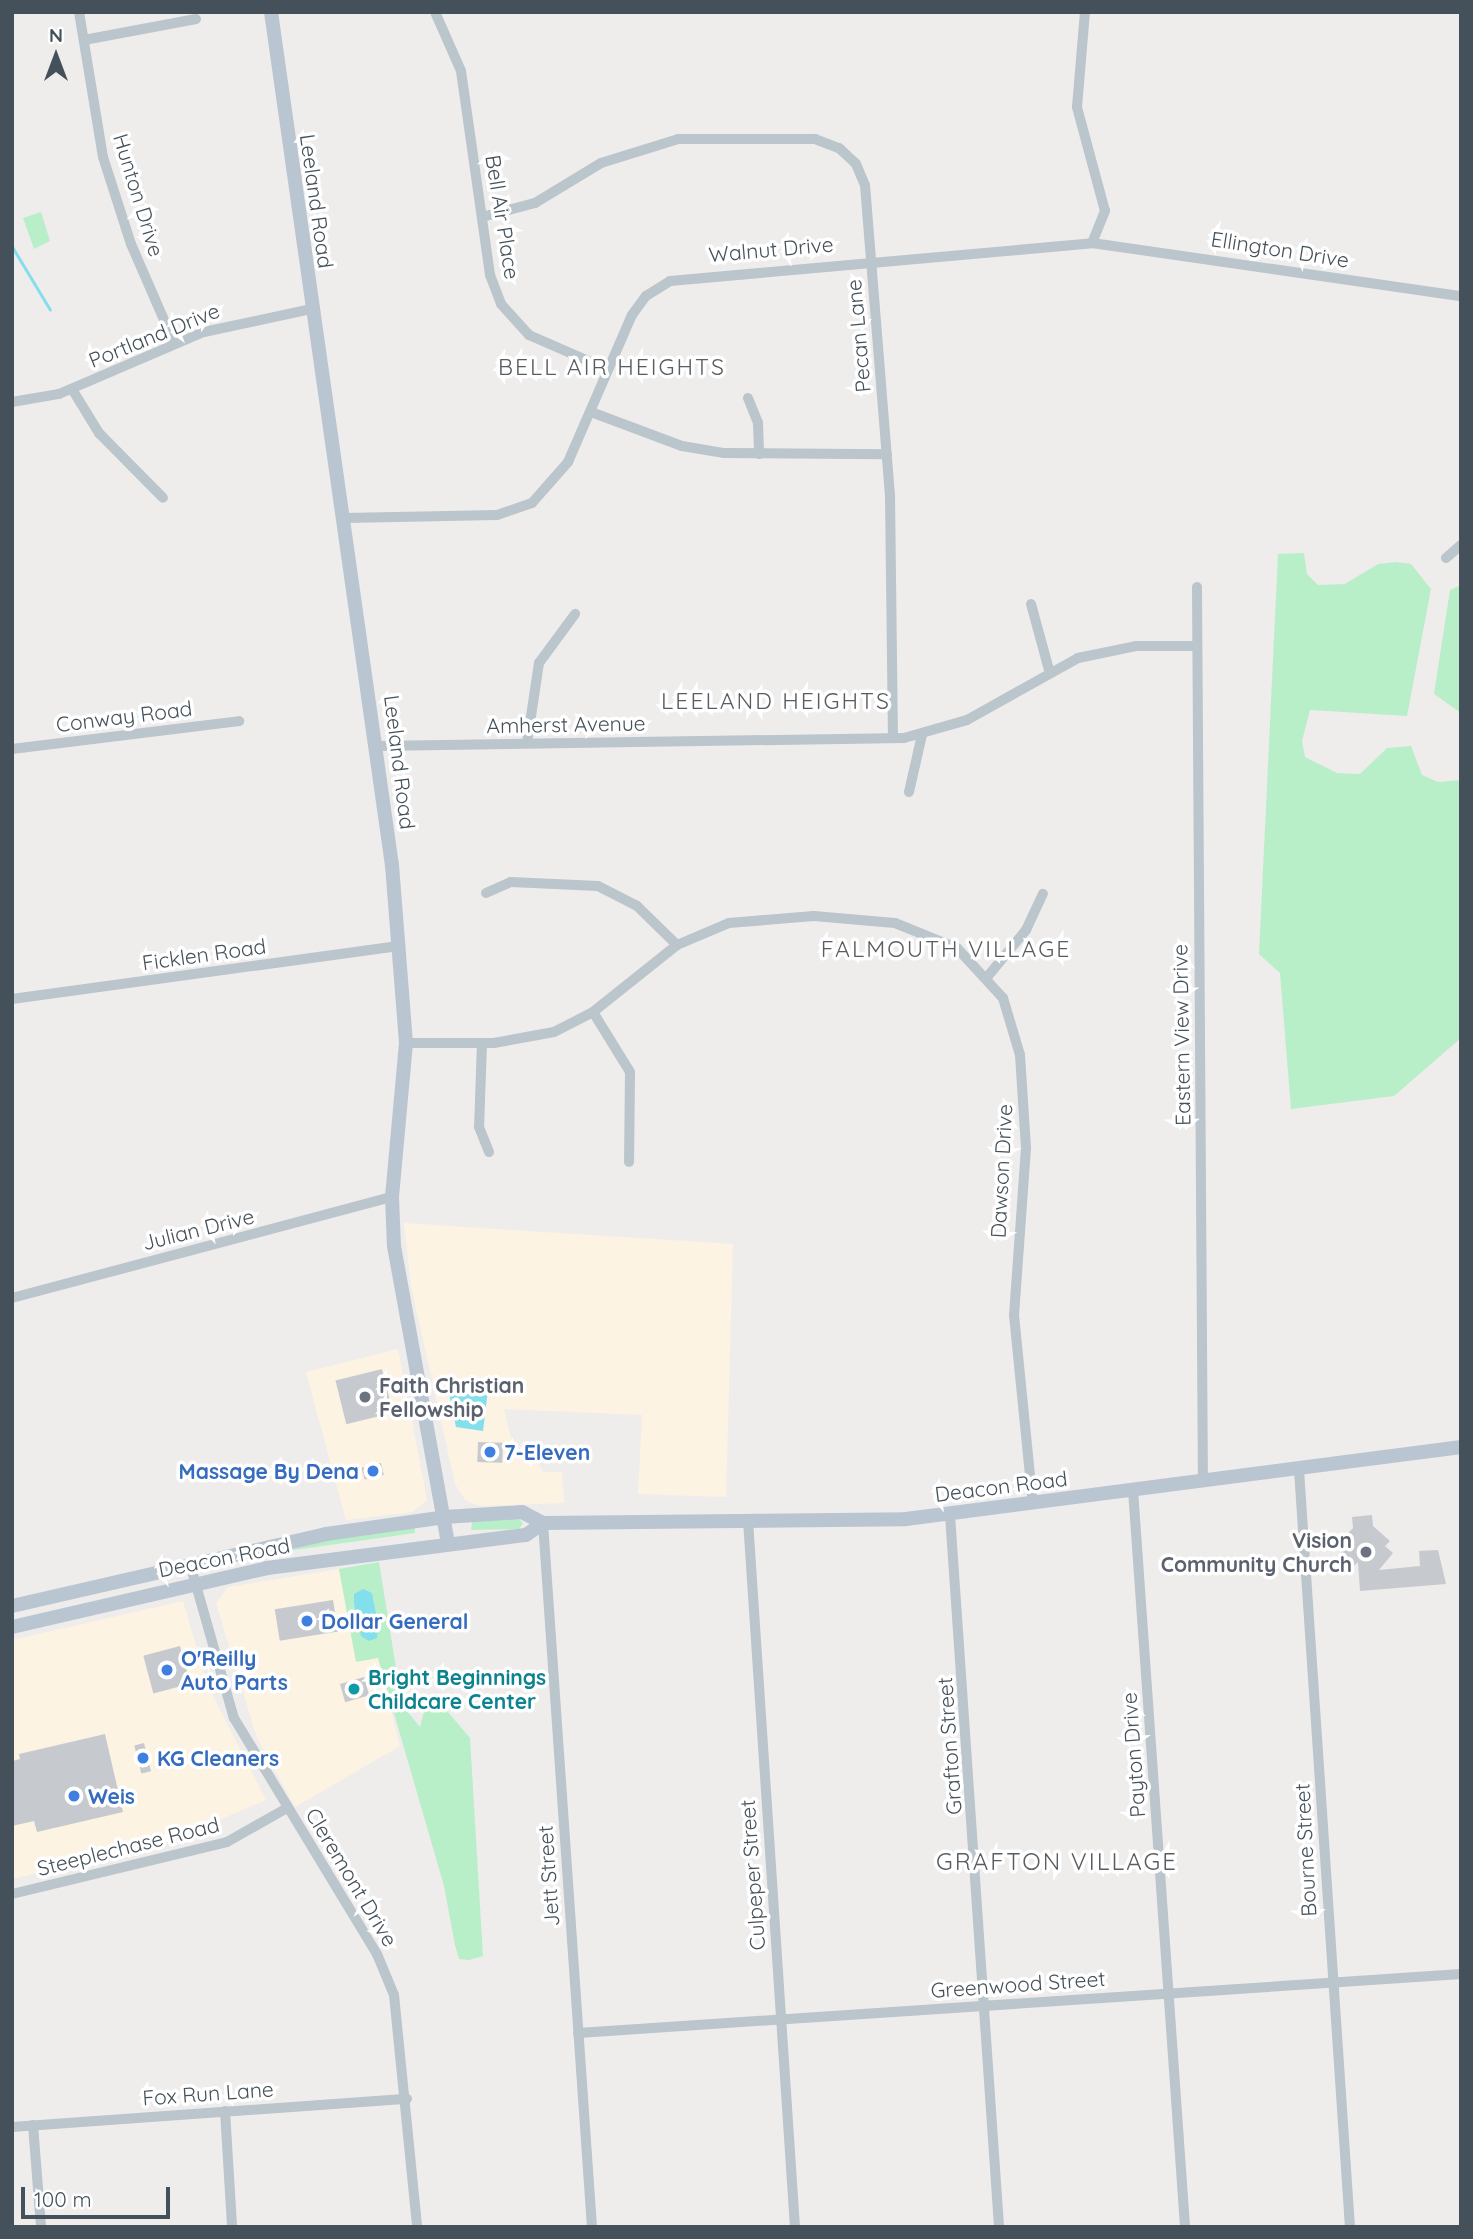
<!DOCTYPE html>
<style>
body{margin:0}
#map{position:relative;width:1473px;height:2239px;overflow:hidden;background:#efecec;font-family:Quicksand,sans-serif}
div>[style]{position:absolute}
.commercial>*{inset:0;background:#fcf3e3}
.green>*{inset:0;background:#b8efc9}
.water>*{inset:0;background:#84dfed}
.stream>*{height:2.5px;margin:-1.25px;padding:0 1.25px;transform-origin:1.25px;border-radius:1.25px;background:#84dfed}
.building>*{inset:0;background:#c6cacf;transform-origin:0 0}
.street>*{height:10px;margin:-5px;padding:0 5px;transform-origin:5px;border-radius:5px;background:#bac5cc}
.secondary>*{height:14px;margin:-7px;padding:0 7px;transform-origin:7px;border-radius:7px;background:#b9c6d1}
.dots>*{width:19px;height:19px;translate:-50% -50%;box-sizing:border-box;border:4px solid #fff;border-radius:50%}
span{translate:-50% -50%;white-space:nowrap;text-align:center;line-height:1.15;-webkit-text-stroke:7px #fff;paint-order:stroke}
.street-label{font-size:21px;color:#44515a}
.worship-label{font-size:21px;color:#5b616d;font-weight:700}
.left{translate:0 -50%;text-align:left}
.right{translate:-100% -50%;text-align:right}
.shop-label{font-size:21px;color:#366cbe;font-weight:700}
.culture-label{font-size:21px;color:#0d838f;font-weight:700}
.neighbourhood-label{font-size:23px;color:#595d61;letter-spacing:2px}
.quarter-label{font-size:24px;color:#595d61;letter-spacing:2px}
.frame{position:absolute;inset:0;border:14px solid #44515a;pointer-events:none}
.north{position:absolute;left:21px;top:21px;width:70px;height:70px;-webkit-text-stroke:5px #fff;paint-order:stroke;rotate:0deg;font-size:19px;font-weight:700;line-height:28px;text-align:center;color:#44515a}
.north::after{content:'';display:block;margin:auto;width:24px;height:32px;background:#44515a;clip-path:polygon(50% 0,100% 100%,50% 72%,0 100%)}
.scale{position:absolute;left:21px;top:2187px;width:149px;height:32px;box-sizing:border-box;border:4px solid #44515a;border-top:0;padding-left:9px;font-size:21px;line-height:24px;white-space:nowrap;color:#44515a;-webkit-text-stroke:5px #fff;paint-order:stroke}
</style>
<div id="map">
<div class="commercial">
<i style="clip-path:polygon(404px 1223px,733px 1244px,726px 1497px,638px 1494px,642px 1415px,504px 1409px,515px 1454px,536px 1460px,543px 1472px,562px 1472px,564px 1503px,479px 1506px,465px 1500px,455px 1484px,411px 1286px)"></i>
<i style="clip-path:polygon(398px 1349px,427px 1500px,413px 1512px,346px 1520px,306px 1372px)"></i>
<i style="clip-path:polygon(339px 1569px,356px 1661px,378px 1658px,400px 1746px,295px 1807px,257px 1738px,216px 1603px,228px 1587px)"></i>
<i style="clip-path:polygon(183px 1601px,208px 1686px,266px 1800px,170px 1841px,12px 1879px,12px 1640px)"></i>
</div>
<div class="green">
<i style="clip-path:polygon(41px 212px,50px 241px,34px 249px,23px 218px)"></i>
<i style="clip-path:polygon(1304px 553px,1307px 574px,1318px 585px,1345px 584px,1378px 564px,1396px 562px,1411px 564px,1431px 589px,1407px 716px,1310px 710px,1302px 741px,1305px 757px,1337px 773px,1360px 774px,1387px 748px,1411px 746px,1422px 775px,1438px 782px,1461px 780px,1461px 1038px,1394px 1096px,1291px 1109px,1280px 973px,1259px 954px,1278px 554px)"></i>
<i style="clip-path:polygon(1461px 585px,1461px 713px,1434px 694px,1450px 590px)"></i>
<i style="clip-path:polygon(518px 1518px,523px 1523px,519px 1529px,471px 1530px,472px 1522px)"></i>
<i style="clip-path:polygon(415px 1527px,415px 1533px,287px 1551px,336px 1537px)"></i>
<i style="clip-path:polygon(379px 1562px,402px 1705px,420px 1727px,426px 1703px,442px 1705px,470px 1738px,483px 1956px,469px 1960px,459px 1959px,455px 1945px,444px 1886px,378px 1658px,356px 1662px,339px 1569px)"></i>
</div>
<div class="water">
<i style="clip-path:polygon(456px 1389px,488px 1390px,483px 1431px,456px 1427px,449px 1393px)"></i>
<i style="clip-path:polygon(363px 1589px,372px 1593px,378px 1624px,377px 1638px,369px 1641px,361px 1636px,354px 1604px,354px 1594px)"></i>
</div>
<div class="stream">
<i style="left:12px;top:246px;width:74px;rotate:58.9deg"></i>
</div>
<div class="building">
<i style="left:382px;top:1369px;width:45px;height:48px;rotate:76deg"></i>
<i style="left:478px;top:1442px;width:25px;height:20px;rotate:2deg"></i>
<i style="left:381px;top:1463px;width:12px;height:20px;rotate:76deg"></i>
<i style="clip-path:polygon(1372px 1515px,1373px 1526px,1390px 1541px,1385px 1546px,1393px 1553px,1379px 1570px,1420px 1566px,1419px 1551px,1438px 1550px,1446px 1584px,1360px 1591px,1358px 1562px,1350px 1570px,1336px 1558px,1344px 1549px,1338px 1544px,1353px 1528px,1352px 1517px)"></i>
<i style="left:333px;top:1600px;width:32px;height:59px;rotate:81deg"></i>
<i style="left:180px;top:1646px;width:39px;height:38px;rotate:75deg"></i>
<i style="left:364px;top:1677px;width:19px;height:25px;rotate:74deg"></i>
<i style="clip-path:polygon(105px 1734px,123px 1812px,37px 1832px,34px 1821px,12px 1826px,12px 1761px,20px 1759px,19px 1754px)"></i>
<i style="left:144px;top:1743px;width:29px;height:10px;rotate:76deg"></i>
</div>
<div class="street">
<i style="left:79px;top:12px;width:147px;rotate:80.6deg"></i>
<i style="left:103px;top:157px;width:91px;rotate:72.2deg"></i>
<i style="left:131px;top:244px;width:108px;rotate:66.5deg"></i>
<i style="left:435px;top:12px;width:64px;rotate:66.2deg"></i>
<i style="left:461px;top:71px;width:206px;rotate:81.9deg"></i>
<i style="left:490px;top:275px;width:31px;rotate:69deg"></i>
<i style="left:501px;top:304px;width:42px;rotate:47.9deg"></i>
<i style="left:529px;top:335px;width:85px;rotate:23.6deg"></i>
<i style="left:84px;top:40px;width:114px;rotate:-10.6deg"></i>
<i style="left:482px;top:217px;width:55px;rotate:-14.8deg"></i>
<i style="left:535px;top:203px;width:77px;rotate:-31.2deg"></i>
<i style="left:601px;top:163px;width:81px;rotate:-17.3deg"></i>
<i style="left:678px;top:139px;width:137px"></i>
<i style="left:815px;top:139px;width:26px;rotate:21deg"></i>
<i style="left:839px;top:148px;width:23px;rotate:43deg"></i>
<i style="left:856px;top:164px;width:23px;rotate:67deg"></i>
<i style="left:865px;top:185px;width:311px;rotate:85.4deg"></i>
<i style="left:890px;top:495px;width:243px;rotate:89.3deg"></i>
<i style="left:1092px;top:243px;width:373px;rotate:8.2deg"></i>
<i style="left:72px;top:389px;width:52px;rotate:58.5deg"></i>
<i style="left:99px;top:433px;width:91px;rotate:45.4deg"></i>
<i style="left:748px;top:398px;width:27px;rotate:68deg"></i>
<i style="left:758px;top:423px;width:31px;rotate:88deg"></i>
<i style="left:12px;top:402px;width:48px;rotate:-9.7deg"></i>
<i style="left:59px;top:394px;width:158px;rotate:-23.2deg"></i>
<i style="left:204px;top:332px;width:109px;rotate:-12.1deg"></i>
<i style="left:591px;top:412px;width:97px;rotate:20.5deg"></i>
<i style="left:682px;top:446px;width:43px;rotate:9.5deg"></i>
<i style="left:724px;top:453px;width:163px;rotate:0.4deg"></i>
<i style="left:345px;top:518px;width:152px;rotate:-1.1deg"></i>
<i style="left:497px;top:515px;width:37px;rotate:-19deg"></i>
<i style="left:532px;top:503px;width:55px;rotate:-48.7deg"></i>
<i style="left:568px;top:462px;width:160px;rotate:-66.5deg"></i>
<i style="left:632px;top:315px;width:24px;rotate:-54deg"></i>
<i style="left:646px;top:296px;width:28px;rotate:-32deg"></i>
<i style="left:670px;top:281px;width:424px;rotate:-5.1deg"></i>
<i style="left:1092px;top:243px;width:35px;rotate:-68deg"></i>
<i style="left:1105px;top:211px;width:108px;rotate:-105.1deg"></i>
<i style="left:1077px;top:107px;width:95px;rotate:-85.2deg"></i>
<i style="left:1446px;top:558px;width:20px;rotate:-41deg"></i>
<i style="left:1197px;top:587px;width:894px;rotate:89.62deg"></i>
<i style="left:1031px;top:604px;width:68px;rotate:74.7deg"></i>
<i style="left:527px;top:743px;width:81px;rotate:-81.5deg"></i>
<i style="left:539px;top:663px;width:61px;rotate:-53.7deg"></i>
<i style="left:377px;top:746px;width:527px;rotate:-0.87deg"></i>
<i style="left:904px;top:738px;width:66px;rotate:-15.9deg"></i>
<i style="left:967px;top:720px;width:127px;rotate:-29.2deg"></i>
<i style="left:1078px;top:658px;width:59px;rotate:-11.7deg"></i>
<i style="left:1136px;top:646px;width:61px"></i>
<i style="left:12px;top:749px;width:229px;rotate:-7deg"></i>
<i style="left:909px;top:792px;width:58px;rotate:-77.2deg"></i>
<i style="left:486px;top:893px;width:27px;rotate:-24deg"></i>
<i style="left:511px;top:882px;width:87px;rotate:2.6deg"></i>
<i style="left:598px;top:886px;width:44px;rotate:27.1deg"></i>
<i style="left:637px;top:906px;width:56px;rotate:44.3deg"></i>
<i style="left:988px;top:976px;width:60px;rotate:-50.4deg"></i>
<i style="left:1026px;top:930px;width:40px;rotate:-65deg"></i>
<i style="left:12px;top:999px;width:392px;rotate:-7.8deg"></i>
<i style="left:593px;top:1012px;width:70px;rotate:58.3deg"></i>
<i style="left:630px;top:1072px;width:90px;rotate:90.6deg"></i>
<i style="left:406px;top:1043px;width:88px"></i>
<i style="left:494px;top:1043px;width:61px;rotate:-10.4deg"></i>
<i style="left:554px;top:1032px;width:44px;rotate:-27.1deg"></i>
<i style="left:593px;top:1012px;width:107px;rotate:-38.6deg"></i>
<i style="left:677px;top:945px;width:56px;rotate:-22.9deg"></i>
<i style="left:729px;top:923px;width:85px;rotate:-4.7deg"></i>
<i style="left:814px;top:916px;width:81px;rotate:4.9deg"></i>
<i style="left:895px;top:923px;width:67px;rotate:22deg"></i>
<i style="left:957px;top:948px;width:68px;rotate:47.4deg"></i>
<i style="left:1003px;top:998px;width:59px;rotate:73.4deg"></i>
<i style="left:1020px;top:1055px;width:93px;rotate:86.3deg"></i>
<i style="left:1026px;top:1148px;width:167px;rotate:94.1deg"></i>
<i style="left:1014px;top:1315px;width:190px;rotate:84.3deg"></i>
<i style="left:482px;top:1043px;width:84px;rotate:92deg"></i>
<i style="left:479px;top:1127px;width:27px;rotate:68deg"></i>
<i style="left:12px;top:1298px;width:393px;rotate:-14.9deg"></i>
<i style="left:1299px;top:1470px;width:759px;rotate:86.15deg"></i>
<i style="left:1133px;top:1490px;width:739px;rotate:85.96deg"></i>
<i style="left:950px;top:1515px;width:714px;rotate:86.06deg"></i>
<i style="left:748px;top:1520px;width:709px;rotate:86.2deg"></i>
<i style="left:543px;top:1523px;width:706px;rotate:86.02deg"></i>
<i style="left:190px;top:1564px;width:160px;rotate:74.1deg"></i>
<i style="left:234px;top:1718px;width:276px;rotate:58.8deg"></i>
<i style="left:377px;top:1954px;width:44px;rotate:67.5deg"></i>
<i style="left:394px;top:1995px;width:233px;rotate:84.3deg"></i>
<i style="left:12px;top:1894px;width:221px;rotate:-13.6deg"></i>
<i style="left:227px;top:1842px;width:69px;rotate:-29.5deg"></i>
<i style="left:578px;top:2033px;width:885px;rotate:-3.82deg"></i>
<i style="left:225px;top:2111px;width:116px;rotate:86.5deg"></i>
<i style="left:33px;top:2125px;width:102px;rotate:85.5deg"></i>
<i style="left:12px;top:2127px;width:396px;rotate:-4.1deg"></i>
</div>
<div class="secondary">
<i style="left:271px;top:12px;width:862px;rotate:81.93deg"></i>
<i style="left:392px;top:865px;width:179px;rotate:85.5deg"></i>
<i style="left:406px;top:1043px;width:155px;rotate:95.2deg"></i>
<i style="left:392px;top:1197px;width:49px;rotate:87.7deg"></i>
<i style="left:394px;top:1246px;width:301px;rotate:79.7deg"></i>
<i style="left:12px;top:1606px;width:322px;rotate:-12.9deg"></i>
<i style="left:326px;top:1534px;width:120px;rotate:-8.1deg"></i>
<i style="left:445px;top:1517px;width:77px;rotate:-3.7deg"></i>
<i style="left:522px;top:1512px;width:24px;rotate:28deg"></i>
<i style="left:543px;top:1523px;width:363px;rotate:-0.6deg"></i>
<i style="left:906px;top:1519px;width:560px;rotate:-7.39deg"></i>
<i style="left:12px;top:1627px;width:262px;rotate:-13deg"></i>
<i style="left:267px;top:1568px;width:261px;rotate:-7.3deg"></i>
<i style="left:526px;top:1535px;width:21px;rotate:-35deg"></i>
</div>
<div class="dots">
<i style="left:365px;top:1397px;background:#6b7280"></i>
<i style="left:490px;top:1452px;background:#3f7fe0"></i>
<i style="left:373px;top:1471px;background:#3f7fe0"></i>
<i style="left:1366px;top:1552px;background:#6b7280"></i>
<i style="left:307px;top:1621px;background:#3f7fe0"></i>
<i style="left:167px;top:1670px;background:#3f7fe0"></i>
<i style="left:354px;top:1689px;background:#0f9aa8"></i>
<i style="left:143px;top:1758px;background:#3f7fe0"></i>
<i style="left:74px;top:1796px;background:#3f7fe0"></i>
</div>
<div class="street-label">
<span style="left:139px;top:195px;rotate:73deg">Hunton Drive</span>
<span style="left:317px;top:201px;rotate:82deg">Leeland Road</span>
<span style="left:503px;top:217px;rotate:81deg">Bell Air Place</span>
<span style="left:771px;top:249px;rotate:-5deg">Walnut Drive</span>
<span style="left:1280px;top:249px;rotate:9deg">Ellington Drive</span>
<span style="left:154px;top:335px;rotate:-22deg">Portland Drive</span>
<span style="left:858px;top:336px;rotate:-95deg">Pecan Lane</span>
<span style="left:124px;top:716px;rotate:-7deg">Conway Road</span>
<span style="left:566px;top:724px;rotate:-1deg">Amherst Avenue</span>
<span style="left:400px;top:762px;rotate:83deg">Leeland Road</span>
<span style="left:204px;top:954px;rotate:-8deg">Ficklen Road</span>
<span style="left:1181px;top:1035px;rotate:-91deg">Eastern View Drive</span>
<span style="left:1001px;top:1171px;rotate:-87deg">Dawson Drive</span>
<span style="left:198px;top:1229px;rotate:-14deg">Julian Drive</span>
<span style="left:1001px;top:1486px;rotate:-7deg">Deacon Road</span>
<span style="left:224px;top:1557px;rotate:-11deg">Deacon Road</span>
<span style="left:949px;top:1746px;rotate:-94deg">Grafton Street</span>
<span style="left:1133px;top:1755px;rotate:-94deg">Payton Drive</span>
<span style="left:128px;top:1846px;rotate:-14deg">Steeplechase Road</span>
<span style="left:1305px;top:1850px;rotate:-93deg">Bourne Street</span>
<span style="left:752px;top:1875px;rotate:-94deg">Culpeper Street</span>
<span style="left:548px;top:1876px;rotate:-94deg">Jett Street</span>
<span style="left:352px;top:1877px;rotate:59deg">Cleremont Drive</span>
<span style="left:1018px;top:1984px;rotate:-4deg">Greenwood Street</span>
<span style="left:208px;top:2093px;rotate:-4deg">Fox Run Lane</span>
</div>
<div class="worship-label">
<span class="left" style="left:379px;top:1397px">Faith Christian<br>Fellowship</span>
<span class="right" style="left:1352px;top:1552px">Vision<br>Community Church</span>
</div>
<div class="shop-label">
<span class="left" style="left:504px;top:1452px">7-Eleven</span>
<span class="right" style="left:359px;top:1471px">Massage By Dena</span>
<span class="left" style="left:321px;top:1621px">Dollar General</span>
<span class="left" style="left:181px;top:1670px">O'Reilly<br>Auto Parts</span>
<span class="left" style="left:157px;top:1758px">KG Cleaners</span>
<span class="left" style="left:88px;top:1796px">Weis</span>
</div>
<div class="culture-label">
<span class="left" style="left:368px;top:1689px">Bright Beginnings<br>Childcare Center</span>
</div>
<div class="neighbourhood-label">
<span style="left:612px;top:367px">BELL AIR HEIGHTS</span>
<span style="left:776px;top:701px">LEELAND HEIGHTS</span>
<span style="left:946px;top:949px">FALMOUTH VILLAGE</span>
</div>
<div class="quarter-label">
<span style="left:1057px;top:1862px">GRAFTON VILLAGE</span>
</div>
<div class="frame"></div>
<div class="north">N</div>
<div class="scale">100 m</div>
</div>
